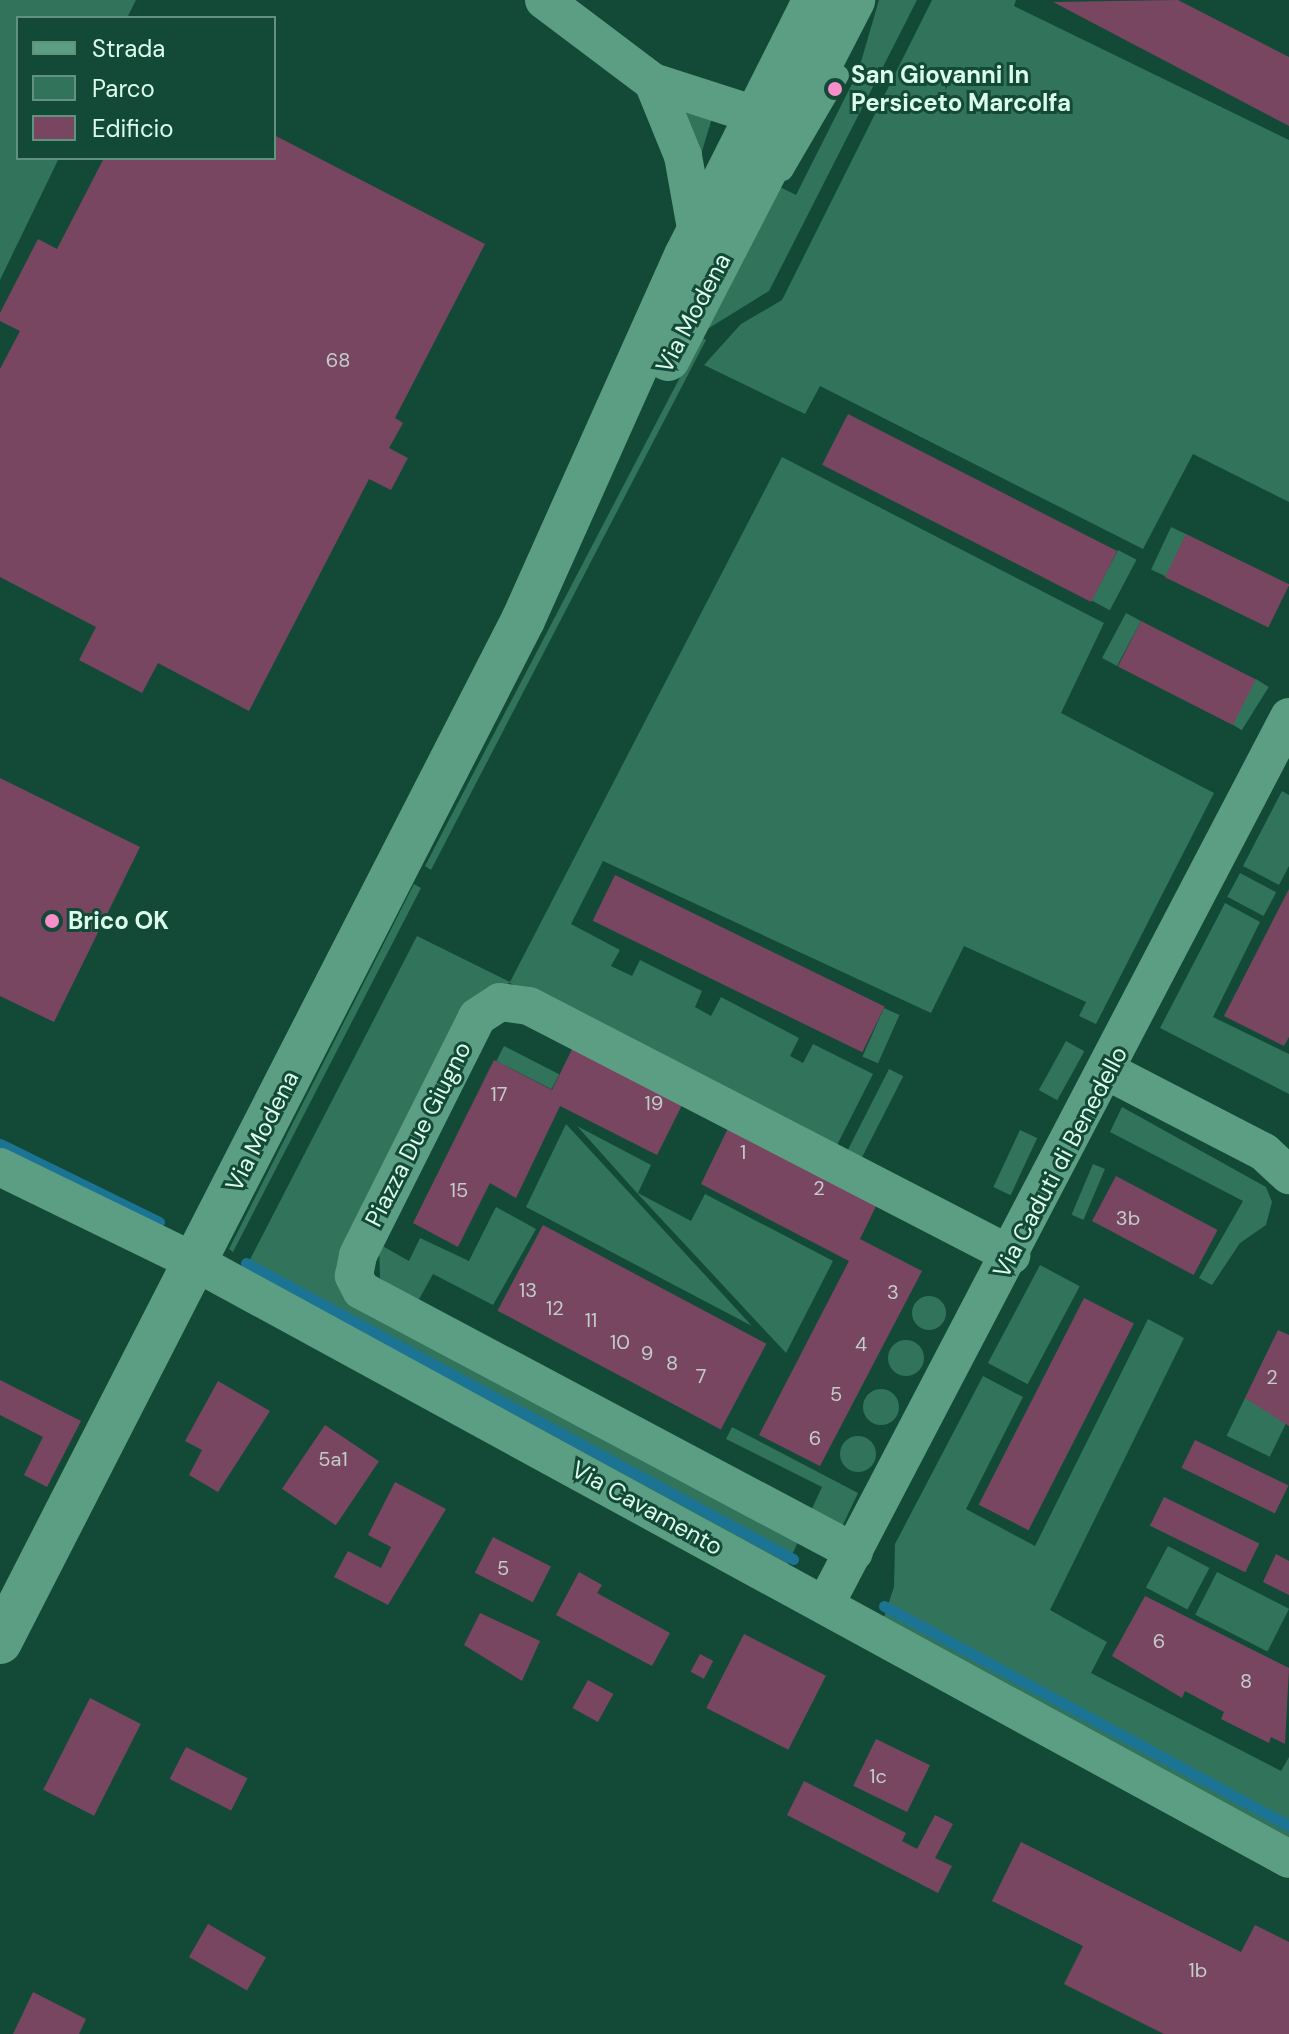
<!DOCTYPE html>
<style>
body{margin:0}
#map{position:relative;width:1289px;height:2034px;overflow:hidden;background:#134937;font-family:"DM Sans",sans-serif}
div>[style]{position:absolute}
.green>*{inset:0;background:#31735b;transform-origin:0 0}
.round{border-radius:50%}
.stream>*{height:11px;margin:-5.5px;padding:0 5.5px;transform-origin:5.5px;border-radius:5.5px;background:#1b7493}
.building>*{inset:0;background:#794662;transform-origin:0 0}
.service>*{height:20px;margin:-10px;padding:0 10px;transform-origin:10px;border-radius:10px;background:#5b9e83}
.minor>*{height:38px;margin:-19px;padding:0 19px;transform-origin:19px;border-radius:19px;background:#5b9e83}
.secondary>*{height:44px;margin:-22px;padding:0 22px;transform-origin:22px;border-radius:22px;background:#5b9e83}
.dots>*{width:22px;height:22px;translate:-50% -50%;box-sizing:border-box;border:4px solid #134937;border-radius:50%}
span{translate:-50% -50%;white-space:nowrap;text-align:center;line-height:1.15;-webkit-text-stroke:6px #134937;paint-order:stroke}
.number-label{font-size:20px;color:#c2ceca}
.number-label span{-webkit-text-stroke-width:0}
.poi-label{font-size:24px;color:#dbfced;font-weight:700}
.left{translate:0 -50%;text-align:left}
.street-label{font-size:24px;color:#dbfced}
.legend{position:absolute;left:16px;top:16px;width:260px;height:144px;box-sizing:border-box;background:#134937;border:2px solid #639180;margin:0;padding:10px 14px;list-style:none;font-size:24px;color:#dbfced}
.legend li{display:flex;align-items:center;gap:16px;height:40px}
.legend b{width:40px;border:2px solid #639180}
</style>
<div id="map">
<div class="green">
<i style="clip-path:polygon(0 0,136px 0,127px 18px,18px 18px,18px 158px,59px 158px,0 280px)"></i>
<i style="clip-path:polygon(879px 0,917px 0,769px 291px,701px 333px,776px 185px,796px 195px,858px 72px)"></i>
<i style="clip-path:polygon(932px 0,1016px 0,1014px 6px,1289px 140px,1289px 502px,1193px 454px,1143px 549px,820px 386px,805px 414px,704px 365px,741px 324px,782px 300px)"></i>
<i style="clip-path:polygon(673px 99px,712px 118px,697px 168px)"></i>
<i style="clip-path:polygon(701px 337px,706px 340px,431px 870px,425px 866px)"></i>
<i style="clip-path:polygon(782px 457px,1104px 623px,1061px 713px,1214px 793px,1096px 1024px,1079px 1016px,1086px 1002px,964px 946px,931px 1013px,603px 861px,571px 924px,620px 950px,611px 966px,632px 976px,640px 960px,702px 991px,695px 1007px,711px 1016px,721px 997px,799px 1038px,790px 1056px,803px 1063px,813px 1044px,873px 1074px,835px 1149px,510px 983px,492px 988px,341px 1266px,799px 1539px,785px 1572px,242px 1275px,417px 936px,510px 982px)"></i>
<i style="left:1171px;top:527px;width:17px;height:47px;rotate:25deg"></i>
<i style="left:1118px;top:550px;width:21px;height:57px;rotate:28deg"></i>
<i style="left:1126px;top:613px;width:17px;height:51px;rotate:28deg"></i>
<i style="left:1256px;top:679px;width:15px;height:51px;rotate:32deg"></i>
<i style="clip-path:polygon(1282px 791px,1289px 795px,1289px 866px,1279px 885px,1243px 866px)"></i>
<i style="left:1240px;top:873px;width:41px;height:27px;rotate:28deg"></i>
<i style="clip-path:polygon(414px 884px,421px 888px,233px 1252px,229px 1249px)"></i>
<i style="clip-path:polygon(1225px 903px,1260px 922px,1213px 1017px,1289px 1054px,1289px 1094px,1160px 1028px)"></i>
<i style="left:884px;top:1008px;width:17px;height:53px;rotate:24deg"></i>
<i style="left:1066px;top:1041px;width:21px;height:56px;rotate:29deg"></i>
<i style="left:504px;top:1046px;width:62px;height:17px;rotate:27deg"></i>
<i style="left:889px;top:1069px;width:16px;height:95px;rotate:27deg"></i>
<i style="clip-path:polygon(1122px 1107px,1266px 1187px,1272px 1202px,1266px 1225px,1240px 1243px,1212px 1285px,1199px 1278px,1243px 1201px,1110px 1132px)"></i>
<i style="clip-path:polygon(566px 1124px,752px 1326px,526px 1207px)"></i>
<i style="clip-path:polygon(577px 1126px,651px 1165px,638px 1193px,691px 1221px,705px 1194px,833px 1261px,786px 1353px,637px 1193px)"></i>
<i style="left:1020px;top:1130px;width:19px;height:63px;rotate:25deg"></i>
<i style="left:1093px;top:1164px;width:13px;height:55px;rotate:23deg"></i>
<i style="clip-path:polygon(496px 1207px,536px 1229px,493px 1305px,433px 1274px,417px 1303px,380px 1278px,379px 1244px,409px 1261px,420px 1238px,469px 1261px)"></i>
<i style="left:1040px;top:1265px;width:45px;height:111px;rotate:28deg"></i>
<i class="round" style="left:912px;top:1296px;width:34px;height:34px"></i>
<i style="clip-path:polygon(1148px 1319px,1184px 1338px,1050px 1610px,1107px 1642px,1091px 1673px,1281px 1771px,1289px 1757px,1289px 1845px,884px 1617px,894px 1587px,895px 1544px,983px 1376px,1023px 1397px,966px 1509px,1035px 1546px)"></i>
<i class="round" style="left:888px;top:1340px;width:36px;height:36px"></i>
<i class="round" style="left:863px;top:1389px;width:36px;height:36px"></i>
<i style="left:1245px;top:1398px;width:48px;height:42px;rotate:26deg"></i>
<i style="clip-path:polygon(732px 1427px,858px 1493px,840px 1531px,809px 1515px,822px 1487px,726px 1439px)"></i>
<i class="round" style="left:840px;top:1436px;width:36px;height:36px"></i>
<i style="left:1168px;top:1546px;width:47px;height:47px;rotate:28deg"></i>
<i style="left:1217px;top:1572px;width:81px;height:48px;rotate:27deg"></i>
</div>
<div class="stream">
<i style="left:0;top:1144px;width:177px;rotate:26.1deg"></i>
<i style="left:246px;top:1263px;width:622px;rotate:28.42deg"></i>
<i style="left:884px;top:1606px;width:461px;rotate:28.5deg"></i>
</div>
<div class="building">
<i style="clip-path:polygon(1178px 0,1289px 57px,1289px 126px,1053px 2px)"></i>
<i style="clip-path:polygon(274px 135px,485px 244px,395px 418px,403px 423px,389px 448px,408px 458px,391px 490px,369px 479px,249px 711px,158px 663px,142px 693px,79px 660px,96px 627px,0 577px,0 369px,20px 331px,0 321px,0 313px,38px 239px,57px 249px,104px 158px,274px 158px)"></i>
<i style="left:848px;top:414px;width:302px;height:57px;rotate:27deg"></i>
<i style="left:1186px;top:534px;width:115px;height:48px;rotate:26deg"></i>
<i style="left:1141px;top:621px;width:129px;height:51px;rotate:27deg"></i>
<i style="clip-path:polygon(0 778px,140px 847px,54px 1022px,0 996px)"></i>
<i style="left:615px;top:875px;width:300px;height:51px;rotate:26deg"></i>
<i style="clip-path:polygon(1289px 889px,1289px 1037px,1284px 1046px,1224px 1016px)"></i>
<i style="clip-path:polygon(578px 1037px,688px 1093px,657px 1155px,560px 1106px,516px 1198px,490px 1183px,458px 1247px,413px 1223px,494px 1060px,552px 1090px)"></i>
<i style="clip-path:polygon(731px 1122px,880px 1198px,860px 1239px,922px 1271px,820px 1466px,759px 1435px,849px 1261px,701px 1184px)"></i>
<i style="left:1116px;top:1176px;width:115px;height:51px;rotate:28deg"></i>
<i style="left:543px;top:1225px;width:253px;height:97px;rotate:28deg"></i>
<i style="left:1084px;top:1298px;width:56px;height:232px;rotate:27deg"></i>
<i style="clip-path:polygon(1278px 1330px,1289px 1335px,1289px 1426px,1245px 1398px)"></i>
<i style="clip-path:polygon(0 1380px,81px 1421px,47px 1487px,24px 1475px,43px 1437px,0 1415px)"></i>
<i style="clip-path:polygon(218px 1381px,270px 1411px,218px 1492px,189px 1475px,202px 1450px,185px 1441px)"></i>
<i style="left:325px;top:1425px;width:65px;height:77px;rotate:34deg"></i>
<i style="left:1195px;top:1440px;width:104px;height:31px;rotate:26deg"></i>
<i style="clip-path:polygon(395px 1482px,446px 1509px,388px 1605px,334px 1577px,348px 1551px,381px 1568px,391px 1547px,368px 1535px)"></i>
<i style="left:1164px;top:1497px;width:106px;height:32px;rotate:26deg"></i>
<i style="left:493px;top:1537px;width:65px;height:40px;rotate:27deg"></i>
<i style="clip-path:polygon(1276px 1554px,1289px 1561px,1289px 1595px,1263px 1582px)"></i>
<i style="clip-path:polygon(579px 1572px,602px 1585px,597px 1593px,670px 1633px,652px 1666px,556px 1615px)"></i>
<i style="clip-path:polygon(1145px 1596px,1289px 1668px,1285px 1744px,1271px 1737px,1269px 1743px,1221px 1719px,1224px 1712px,1185px 1691px,1182px 1698px,1112px 1656px)"></i>
<i style="clip-path:polygon(480px 1613px,540px 1641px,522px 1681px,464px 1645px)"></i>
<i style="left:744px;top:1634px;width:92px;height:83px;rotate:27deg"></i>
<i style="left:700px;top:1654px;width:15px;height:20px;rotate:28deg"></i>
<i style="left:588px;top:1680px;width:29px;height:32px;rotate:29deg"></i>
<i style="left:90px;top:1698px;width:57px;height:103px;rotate:27deg"></i>
<i style="left:876px;top:1739px;width:60px;height:52px;rotate:26deg"></i>
<i style="left:186px;top:1747px;width:69px;height:36px;rotate:27deg"></i>
<i style="clip-path:polygon(804px 1781px,906px 1833px,902px 1841px,917px 1849px,935px 1815px,953px 1824px,935px 1858px,952px 1866px,938px 1893px,787px 1815px)"></i>
<i style="clip-path:polygon(1021px 1842px,1241px 1952px,1255px 1925px,1289px 1942px,1289px 2034px,1164px 2034px,1064px 1984px,1083px 1946px,992px 1901px)"></i>
<i style="left:208px;top:1924px;width:67px;height:38px;rotate:30deg"></i>
<i style="clip-path:polygon(33px 1992px,86px 2019px,79px 2034px,13px 2034px)"></i>
</div>
<div class="service">
<i style="left:783px;top:171px;width:111px;rotate:-59.7deg"></i>
</div>
<div class="minor">
<i style="left:544px;top:0;width:136px;rotate:37deg"></i>
<i style="left:653px;top:82px;width:80px;rotate:67.9deg"></i>
<i style="left:683px;top:156px;width:79px;rotate:79.8deg"></i>
<i style="left:653px;top:82px;width:107px;rotate:17.9deg"></i>
<i style="left:1109px;top:1072px;width:174px;rotate:27.3deg"></i>
<i style="left:1264px;top:1152px;width:34px;rotate:43deg"></i>
<i style="left:0;top:1167px;width:217px;rotate:26deg"></i>
<i style="left:195px;top:1262px;width:1246px;rotate:28.62deg"></i>
<i style="left:854px;top:1552px;width:558px;rotate:-152.01deg"></i>
<i style="left:361px;top:1290px;width:16px;rotate:-117deg"></i>
<i style="left:354px;top:1276px;width:21px;rotate:-79deg"></i>
<i style="left:358px;top:1255px;width:266px;rotate:-63.4deg"></i>
<i style="left:477px;top:1017px;width:27px;rotate:-33deg"></i>
<i style="left:500px;top:1002px;width:29px;rotate:8deg"></i>
<i style="left:529px;top:1006px;width:543px;rotate:27.32deg"></i>
<i style="left:825px;top:1605px;width:1002px;rotate:-62.41deg"></i>
</div>
<div class="secondary">
<i style="left:668px;top:359px;width:404px;rotate:-62.7deg"></i>
<i style="left:0;top:1642px;width:1148px;rotate:-62.9deg"></i>
<i style="left:523px;top:620px;width:399px;rotate:-65.9deg"></i>
<i style="left:686px;top:256px;width:287px;rotate:-63.3deg"></i>
</div>
<div class="dots">
<i style="left:835px;top:89px;background:#f98fca"></i>
<i style="left:52px;top:921px;background:#f98fca"></i>
</div>
<div class="number-label">
<span style="left:338px;top:360px">68</span>
<span style="left:499px;top:1094px">17</span>
<span style="left:654px;top:1103px">19</span>
<span style="left:743px;top:1152px">1</span>
<span style="left:819px;top:1188px">2</span>
<span style="left:459px;top:1190px">15</span>
<span style="left:1128px;top:1218px">3b</span>
<span style="left:528px;top:1290px">13</span>
<span style="left:893px;top:1292px">3</span>
<span style="left:555px;top:1308px">12</span>
<span style="left:591px;top:1320px">11</span>
<span style="left:620px;top:1342px">10</span>
<span style="left:861px;top:1344px">4</span>
<span style="left:647px;top:1353px">9</span>
<span style="left:672px;top:1363px">8</span>
<span style="left:701px;top:1376px">7</span>
<span style="left:1272px;top:1377px">2</span>
<span style="left:836px;top:1394px">5</span>
<span style="left:815px;top:1438px">6</span>
<span style="left:333px;top:1459px">5a1</span>
<span style="left:503px;top:1568px">5</span>
<span style="left:1159px;top:1641px">6</span>
<span style="left:1246px;top:1681px">8</span>
<span style="left:878px;top:1776px">1c</span>
<span style="left:1198px;top:1970px">1b</span>
</div>
<div class="poi-label">
<span class="left" style="left:851px;top:89px">San Giovanni In<br>Persiceto Marcolfa</span>
<span class="left" style="left:68px;top:921px">Brico OK</span>
</div>
<div class="street-label">
<span style="left:693px;top:313px;rotate:-62deg">Via Modena</span>
<span style="left:262px;top:1131px;rotate:-63deg">Via Modena</span>
<span style="left:418px;top:1134px;rotate:-63deg">Piazza Due Giugno</span>
<span style="left:1060px;top:1162px;rotate:-62deg">Via Caduti di Benedello</span>
<span style="left:647px;top:1508px;rotate:29deg">Via Cavamento</span>
</div>
<ul class="legend">
<li><b style="height:10px;background:#5b9e83"></b>Strada</li>
<li><b style="height:22px;background:#31735b"></b>Parco</li>
<li><b style="height:22px;background:#794662"></b>Edificio</li>
</ul>
</div>
